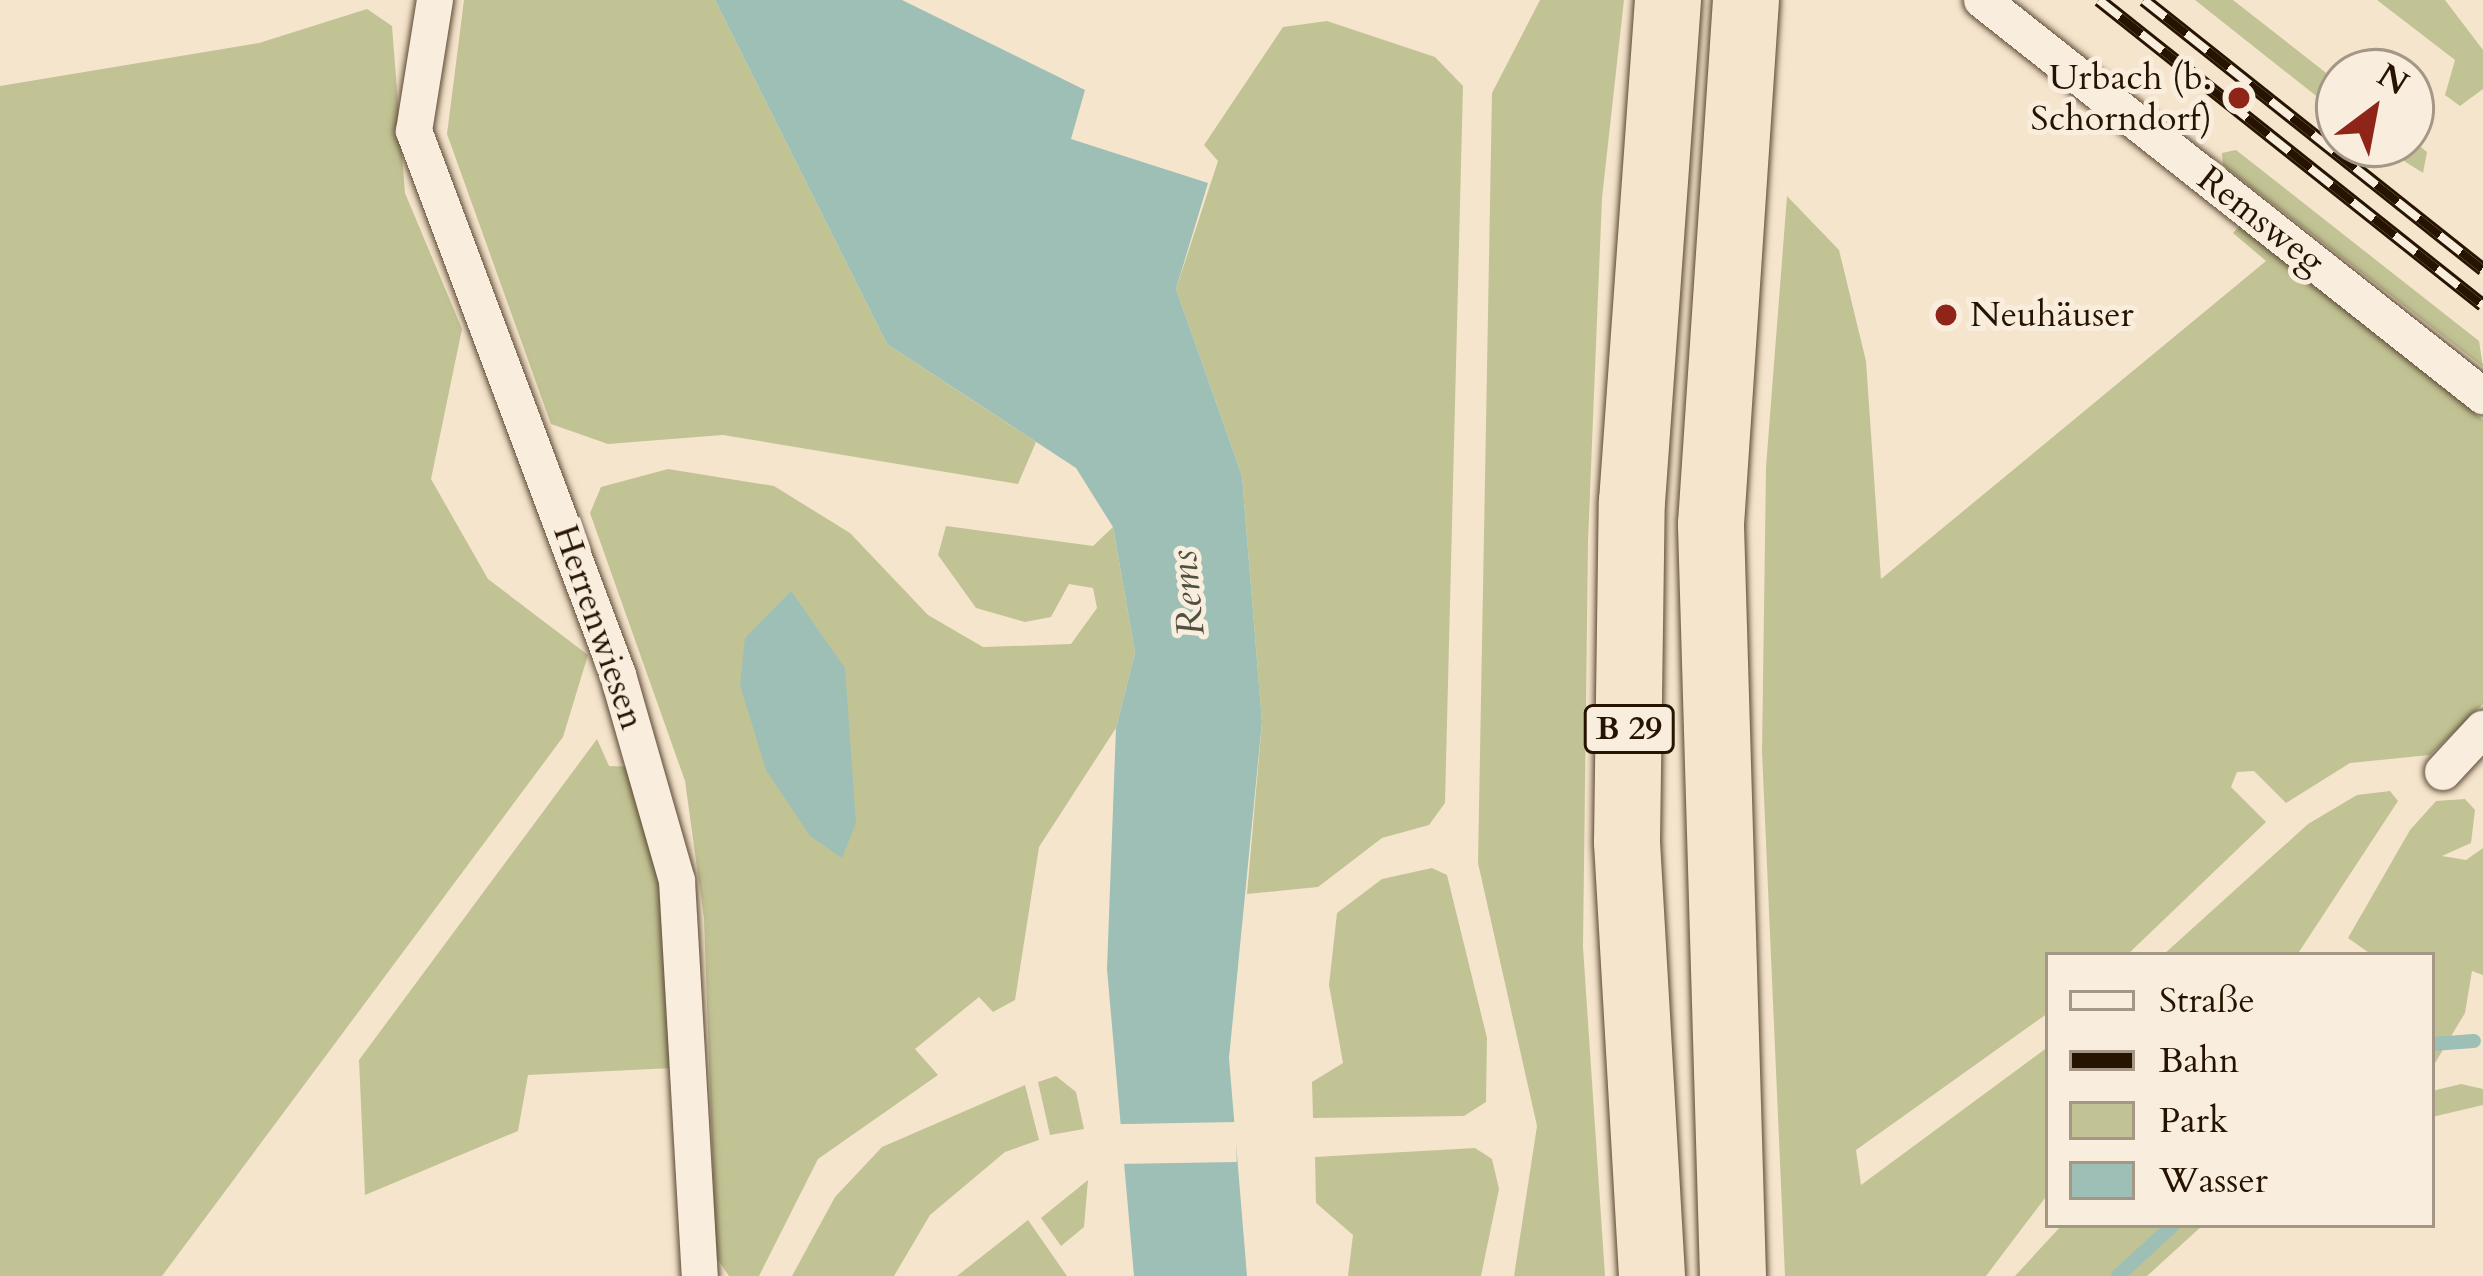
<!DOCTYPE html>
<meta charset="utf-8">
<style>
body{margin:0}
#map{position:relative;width:2483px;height:1276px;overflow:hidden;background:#f6e5cd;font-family:Cardo,serif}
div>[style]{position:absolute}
.green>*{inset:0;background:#c2c394}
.water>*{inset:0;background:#9dbfb6}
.pier>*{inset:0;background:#f6e5cd;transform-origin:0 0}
.stream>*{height:14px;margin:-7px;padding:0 7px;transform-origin:7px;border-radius:7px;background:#9dbfb6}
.roads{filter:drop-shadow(0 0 3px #5b4833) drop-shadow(0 0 3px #5b4833)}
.street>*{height:36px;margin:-18px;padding:0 18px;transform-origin:18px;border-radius:18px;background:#f9eede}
.highway>*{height:66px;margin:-33px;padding:0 33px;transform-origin:33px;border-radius:33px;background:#f6e5cd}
.rail>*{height:14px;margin-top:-7px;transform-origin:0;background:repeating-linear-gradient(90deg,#f9eede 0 27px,#271400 0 54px);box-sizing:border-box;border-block:3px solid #271400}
.dots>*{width:33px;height:33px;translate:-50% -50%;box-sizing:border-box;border:6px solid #f9eede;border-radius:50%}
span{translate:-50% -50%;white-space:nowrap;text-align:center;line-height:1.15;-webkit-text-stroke:10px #f9eede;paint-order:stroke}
.shield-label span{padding:3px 9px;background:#f9eede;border:3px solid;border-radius:9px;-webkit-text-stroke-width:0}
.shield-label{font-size:33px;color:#271400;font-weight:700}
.poi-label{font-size:36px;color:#271400}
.right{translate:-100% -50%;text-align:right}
.left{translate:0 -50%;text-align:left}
.street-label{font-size:36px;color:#271400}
.water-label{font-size:39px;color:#505040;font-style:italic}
.legend{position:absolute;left:2045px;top:952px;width:390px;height:276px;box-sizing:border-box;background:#f9eede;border:3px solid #a59785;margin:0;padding:15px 21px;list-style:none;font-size:36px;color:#271400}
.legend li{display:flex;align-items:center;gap:24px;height:60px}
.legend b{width:60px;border:3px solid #a59785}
.north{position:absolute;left:2315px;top:48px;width:120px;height:120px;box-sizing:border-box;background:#f9eede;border:3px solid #a59785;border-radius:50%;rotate:32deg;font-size:33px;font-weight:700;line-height:48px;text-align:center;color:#271400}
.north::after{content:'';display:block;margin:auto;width:42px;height:54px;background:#8f2418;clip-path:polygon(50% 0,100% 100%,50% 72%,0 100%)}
</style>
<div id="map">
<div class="green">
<i style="clip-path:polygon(464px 0,715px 0,887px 344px,1036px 442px,1018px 484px,723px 435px,608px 444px,551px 424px,447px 134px)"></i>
<i style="clip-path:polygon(1540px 0,1624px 0,1602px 198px,1588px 541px,1583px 947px,1605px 1276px,1514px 1276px,1537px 1126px,1478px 863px,1492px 93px)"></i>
<i style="clip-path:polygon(2195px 0,2233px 0,2339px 83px,2339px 114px)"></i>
<i style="clip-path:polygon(2377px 0,2445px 0,2483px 50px,2483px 89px,2460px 106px,2445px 95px,2455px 60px)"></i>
<i style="clip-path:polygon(367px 9px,392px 26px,405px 193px,462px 329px,431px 479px,488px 579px,588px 655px,563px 737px,162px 1276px,0 1276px,0 86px,259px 43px)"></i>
<i style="clip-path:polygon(1327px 21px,1435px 57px,1463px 86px,1445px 803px,1429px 825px,1382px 838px,1318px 887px,1247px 894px,1262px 722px,1242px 476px,1176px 289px,1218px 161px,1204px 145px,1283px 27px)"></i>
<i style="clip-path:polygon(2411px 139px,2427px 152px,2423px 173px,2377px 144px)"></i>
<i style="clip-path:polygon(2236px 150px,2479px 341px,2483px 367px,2223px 165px,2222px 153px)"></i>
<i style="clip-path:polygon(1787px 196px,1839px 250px,1866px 361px,1881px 579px,2266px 261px,2233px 233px,2245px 220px,2483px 420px,2483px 704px,2430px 755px,2350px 763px,2286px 803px,2254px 771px,2237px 772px,2231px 787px,2266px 822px,2127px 955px,2048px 955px,2048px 1013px,1856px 1150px,1861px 1185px,2048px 1047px,2048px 1194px,1986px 1276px,1785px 1276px,1762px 752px,1766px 467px)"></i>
<i style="clip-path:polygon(668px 469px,774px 486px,850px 533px,928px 615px,983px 647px,1071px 644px,1097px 608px,1093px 588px,1069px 584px,1051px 617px,1025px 622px,976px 608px,938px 555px,946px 526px,1093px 546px,1113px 527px,1135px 652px,1116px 728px,1039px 847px,1015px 1000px,993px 1012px,979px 997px,915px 1049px,938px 1075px,818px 1159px,759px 1276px,729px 1276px,716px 1257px,704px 918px,685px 781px,590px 513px,601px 487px)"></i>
<i style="clip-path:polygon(597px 739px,609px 766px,638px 767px,668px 888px,673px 1068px,528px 1075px,518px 1131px,365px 1195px,359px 1060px)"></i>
<i style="clip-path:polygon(2390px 791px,2398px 801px,2297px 955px,2163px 955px,2308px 824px,2357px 795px)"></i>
<i style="clip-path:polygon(2465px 799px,2475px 810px,2471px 843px,2442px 856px,2466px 860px,2483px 848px,2483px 975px,2472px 971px,2465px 1013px,2432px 1068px,2432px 955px,2372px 955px,2348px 938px,2410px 830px,2436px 801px)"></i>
<i style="clip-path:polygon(1432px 868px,1447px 875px,1487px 1038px,1486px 1102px,1464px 1116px,1313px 1118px,1312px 1082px,1343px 1063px,1329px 985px,1337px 913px,1382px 879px)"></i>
<i style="clip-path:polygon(1056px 1076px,1076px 1092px,1084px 1129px,1050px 1135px,1038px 1082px)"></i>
<i style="clip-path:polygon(2461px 1084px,2483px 1089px,2483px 1105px,2432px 1117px,2432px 1091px)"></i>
<i style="clip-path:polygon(1025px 1085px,1039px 1140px,1005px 1152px,930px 1215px,894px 1276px,792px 1276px,835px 1197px,882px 1147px)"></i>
<i style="clip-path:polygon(1475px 1148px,1492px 1159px,1499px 1189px,1481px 1276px,1348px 1276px,1353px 1235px,1316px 1203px,1315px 1157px)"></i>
<i style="clip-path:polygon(1088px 1180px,1084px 1227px,1061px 1246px,1041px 1218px)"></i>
<i style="clip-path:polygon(1028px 1220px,1067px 1276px,957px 1276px)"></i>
<i style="clip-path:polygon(2062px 1225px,2203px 1225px,2147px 1276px,2015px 1276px)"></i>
</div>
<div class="water">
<i style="clip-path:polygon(715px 0,902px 0,1085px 90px,1071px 139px,1208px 183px,1176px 289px,1242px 476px,1262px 722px,1229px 1058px,1247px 1276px,1134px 1276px,1107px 969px,1116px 728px,1135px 652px,1113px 527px,1076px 468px,887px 344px)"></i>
<i style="clip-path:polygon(791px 591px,845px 668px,856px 823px,842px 858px,810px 836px,766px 770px,740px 685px,745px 638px)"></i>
</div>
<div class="pier">
<i style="left:1236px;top:1122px;width:40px;height:122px;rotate:89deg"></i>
</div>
<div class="stream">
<i style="left:2432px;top:1044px;width:42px;rotate:-4.1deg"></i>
<i style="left:2118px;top:1276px;width:75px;rotate:-42.8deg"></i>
</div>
<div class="roads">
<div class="street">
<i style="left:435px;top:0;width:133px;rotate:99.1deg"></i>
<i style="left:414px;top:131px;width:581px;rotate:69.44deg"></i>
<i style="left:618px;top:675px;width:214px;rotate:74deg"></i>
<i style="left:677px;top:881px;width:396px;rotate:86.7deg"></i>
<i style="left:1982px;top:0;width:639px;rotate:38.32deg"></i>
<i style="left:2443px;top:772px;width:59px;rotate:-47.1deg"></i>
</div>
<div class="highway">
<i style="left:1652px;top:1276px;width:435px;rotate:-93.3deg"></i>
<i style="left:1627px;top:842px;width:340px;rotate:-89.2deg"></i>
<i style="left:1632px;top:502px;width:503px;rotate:-85.9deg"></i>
<i style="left:1733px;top:1276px;width:752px;rotate:-91.68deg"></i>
<i style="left:1711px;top:524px;width:525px;rotate:-86.18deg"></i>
</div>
</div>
<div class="rail">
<i style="left:2099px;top:0;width:490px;rotate:38.5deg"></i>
<i style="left:2144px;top:0;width:433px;rotate:38.5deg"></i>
</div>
<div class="dots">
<i style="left:2239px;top:98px;background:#8f2418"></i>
<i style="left:1946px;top:315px;background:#8f2418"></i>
</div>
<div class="shield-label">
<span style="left:1629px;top:729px">B 29</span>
</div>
<div class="poi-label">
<span class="right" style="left:2212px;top:98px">Urbach (b.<br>Schorndorf)</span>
<span class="left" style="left:1970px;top:315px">Neuhäuser</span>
</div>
<div class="street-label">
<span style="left:2261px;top:220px;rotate:38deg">Remsweg</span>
<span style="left:599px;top:627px;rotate:71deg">Herrenwiesen</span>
</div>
<div class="water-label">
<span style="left:1188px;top:593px;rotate:-96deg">Rems</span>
</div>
<ul class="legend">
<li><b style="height:15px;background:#f9eede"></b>Straße</li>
<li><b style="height:15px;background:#271400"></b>Bahn</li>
<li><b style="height:33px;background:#c2c394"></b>Park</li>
<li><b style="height:33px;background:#9dbfb6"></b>Wasser</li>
</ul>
<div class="north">N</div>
</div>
